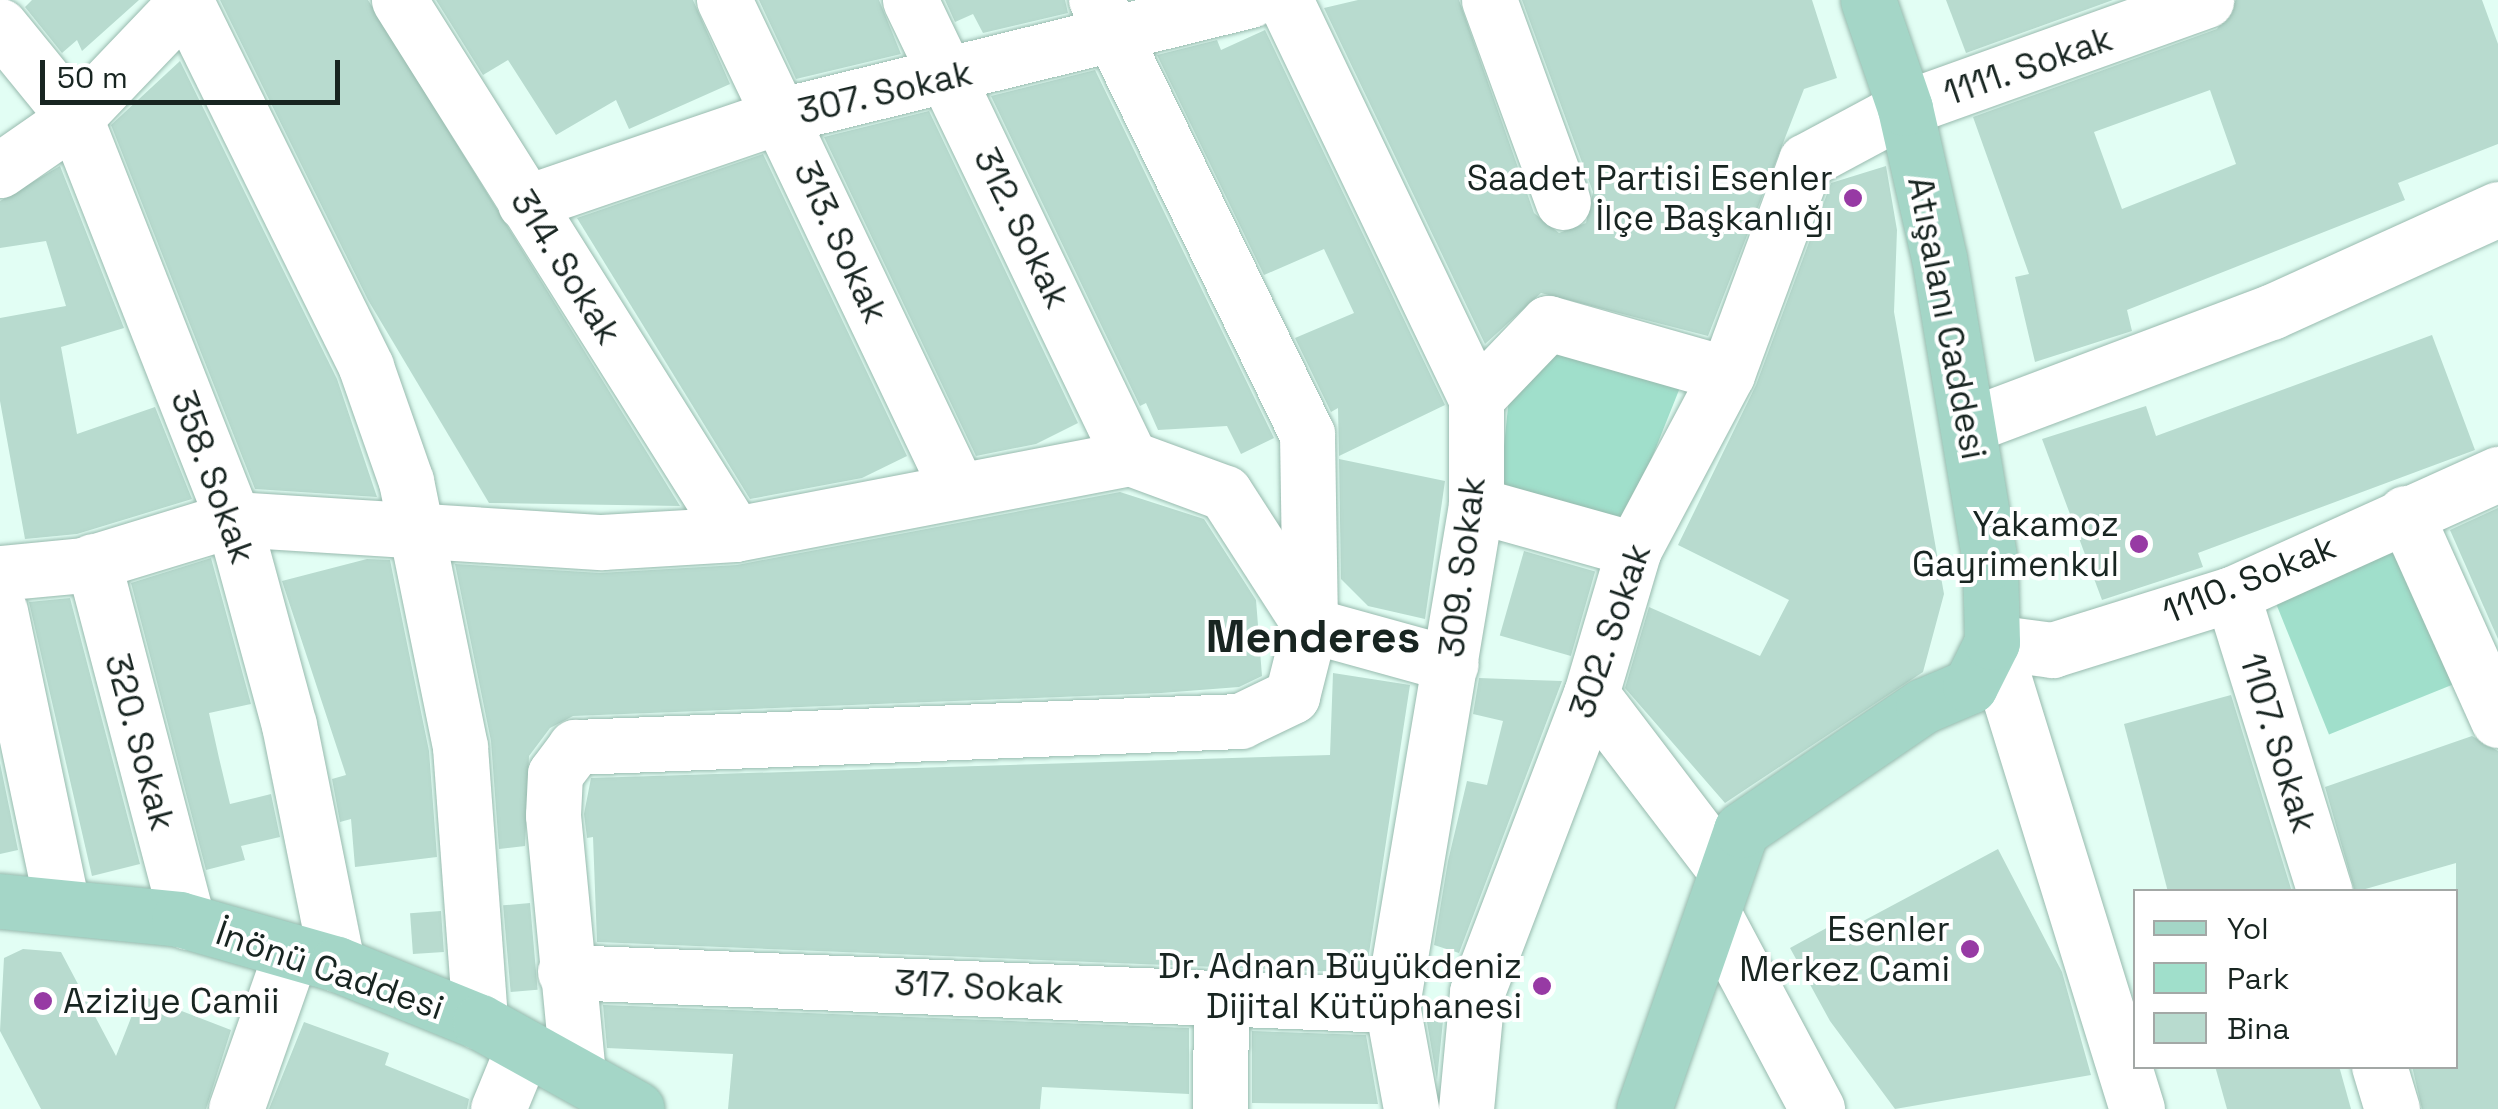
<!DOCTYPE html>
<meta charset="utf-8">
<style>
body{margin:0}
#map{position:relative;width:2498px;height:1109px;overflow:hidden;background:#e2fef4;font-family:"Space Grotesk",sans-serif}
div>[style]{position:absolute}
.green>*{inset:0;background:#a0dfcb;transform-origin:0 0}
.building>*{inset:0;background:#b8dbcf;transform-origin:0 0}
.roads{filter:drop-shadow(0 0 2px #98baae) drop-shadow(0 0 2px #98baae)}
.minor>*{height:55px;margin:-27.5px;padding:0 27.5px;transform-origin:27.5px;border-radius:27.5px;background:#fff}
.major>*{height:55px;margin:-27.5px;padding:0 27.5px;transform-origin:27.5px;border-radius:27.5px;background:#a4d6c7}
.dots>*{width:28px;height:28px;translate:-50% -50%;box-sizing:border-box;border:5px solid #fff;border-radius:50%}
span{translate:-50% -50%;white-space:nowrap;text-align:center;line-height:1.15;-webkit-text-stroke:8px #fff;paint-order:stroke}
.street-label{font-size:35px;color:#182521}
.poi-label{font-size:35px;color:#182521}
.right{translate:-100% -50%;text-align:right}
.left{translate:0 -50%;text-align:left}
.district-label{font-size:45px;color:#182521;font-weight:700}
.legend{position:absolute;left:2133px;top:889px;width:325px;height:180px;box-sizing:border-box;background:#fff;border:2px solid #a3a8a6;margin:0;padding:12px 18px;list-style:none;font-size:30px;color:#182521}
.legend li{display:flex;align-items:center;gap:20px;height:50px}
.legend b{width:50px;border:2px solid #a3a8a6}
.scale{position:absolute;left:40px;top:60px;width:300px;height:45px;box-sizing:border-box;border:5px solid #182521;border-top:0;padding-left:12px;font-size:30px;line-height:35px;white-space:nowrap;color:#182521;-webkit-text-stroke:8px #fff;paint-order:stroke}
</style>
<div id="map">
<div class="green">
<i style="clip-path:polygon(1567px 337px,1681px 385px,1627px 520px,1500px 485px,1511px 378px)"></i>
<i style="left:2405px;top:541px;width:151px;height:143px;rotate:68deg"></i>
</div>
<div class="building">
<i style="clip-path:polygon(32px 0,139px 0,82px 51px,77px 40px,62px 53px,25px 7px)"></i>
<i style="clip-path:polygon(220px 0,368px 0,680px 506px,489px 503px,368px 300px)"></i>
<i style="clip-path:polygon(436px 0,693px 0,730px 84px,629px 129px,616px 100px,556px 135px,508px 60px,483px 75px)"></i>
<i style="clip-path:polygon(759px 0,879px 0,901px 54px,796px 79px)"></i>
<i style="clip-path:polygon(945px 0,1065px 0,1068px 13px,983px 33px,973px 14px,955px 22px)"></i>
<i style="clip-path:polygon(1358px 0,1459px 0,1534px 213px,1559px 233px,1586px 223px,1593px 192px,1522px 0,1812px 0,1837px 78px,1804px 89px,1708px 336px,1541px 293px,1485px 344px,1324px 8px)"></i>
<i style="clip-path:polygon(1946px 0,2113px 0,1966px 53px)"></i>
<i style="clip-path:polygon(evenodd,2236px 0,2482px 0,2498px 44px,2498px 144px,2398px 183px,2405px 200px,2127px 310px,2132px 331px,2035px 362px,2015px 277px,2029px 274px,1973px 117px,2217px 29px,2236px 0,2210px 90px,2236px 164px,2122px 209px,2094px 132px,2210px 90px)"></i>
<i style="clip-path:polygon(1265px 30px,1445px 405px,1339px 456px,1338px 408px,1331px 412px,1295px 338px,1354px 313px,1324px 249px,1264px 275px,1157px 55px,1217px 40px,1221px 50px)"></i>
<i style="clip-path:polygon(180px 61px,337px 379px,377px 497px,255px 489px,111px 125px)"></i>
<i style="clip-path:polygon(1095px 70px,1274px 438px,1241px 454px,1227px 426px,1158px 430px,1146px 403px,1140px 406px,991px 96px)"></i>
<i style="clip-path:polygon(929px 111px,1078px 423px,1036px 444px,976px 456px,824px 137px)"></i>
<i style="clip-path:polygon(763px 154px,907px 456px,862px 478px,750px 499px,577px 218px)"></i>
<i style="clip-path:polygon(60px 166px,124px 328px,61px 347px,77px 434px,155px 407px,192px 499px,77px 534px,25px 539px,0 401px,0 318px,66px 306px,46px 241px,0 248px,0 201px)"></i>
<i style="clip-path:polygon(1886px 166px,1897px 230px,1894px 312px,1944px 594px,1923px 672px,1725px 803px,1625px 688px,1649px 607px,1760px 656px,1789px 600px,1678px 545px,1756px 385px,1831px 183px)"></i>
<i style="clip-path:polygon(2432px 335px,2475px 450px,2198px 553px,2203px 567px,2102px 600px,2042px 439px,2146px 406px,2156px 436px)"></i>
<i style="clip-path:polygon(1339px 459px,1445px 481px,1425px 619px,1368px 606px,1341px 579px)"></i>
<i style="clip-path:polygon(1120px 492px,1204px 519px,1256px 600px,1262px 676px,1239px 687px,1161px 693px,573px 716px,550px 728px,529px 756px,525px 846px,499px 849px,491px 741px,455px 564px,600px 573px,737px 565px)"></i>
<i style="clip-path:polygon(2498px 508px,2498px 639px,2450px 530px)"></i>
<i style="left:1524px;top:551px;width:74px;height:88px;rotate:16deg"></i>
<i style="clip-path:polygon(211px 558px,251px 704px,209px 713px,219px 758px,230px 804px,271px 794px,280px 837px,241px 846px,245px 860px,206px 870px,131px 583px)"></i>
<i style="clip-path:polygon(367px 559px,390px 560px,429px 751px,437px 857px,355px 867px,351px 819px,340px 822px,332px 779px,346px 775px,282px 581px)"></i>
<i style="clip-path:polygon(70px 598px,140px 864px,92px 876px,29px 602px)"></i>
<i style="clip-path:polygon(1333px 673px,1410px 685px,1366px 973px,597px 942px,593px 837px,587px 838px,584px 814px,591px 778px,1330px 755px)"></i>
<i style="clip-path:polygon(1479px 678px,1562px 681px,1459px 953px,1434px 945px,1448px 861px,1467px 781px,1487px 785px,1503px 721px,1473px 714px)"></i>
<i style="clip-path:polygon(2231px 695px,2292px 892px,2168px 892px,2124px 724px)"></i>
<i style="clip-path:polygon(2472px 736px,2498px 751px,2498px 1109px,2422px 1109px,2412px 1066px,2456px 1066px,2456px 863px,2355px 892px,2325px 787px)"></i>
<i style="clip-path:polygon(0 763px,18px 850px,0 854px)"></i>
<i style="clip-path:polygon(1998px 849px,2062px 972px,2091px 1075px,1895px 1109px,1830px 1021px,1790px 948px,1832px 925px,1837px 935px)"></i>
<i style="left:530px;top:903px;width:87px;height:27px;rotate:85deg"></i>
<i style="left:441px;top:911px;width:41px;height:31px;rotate:86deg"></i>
<i style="clip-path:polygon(23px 949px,61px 952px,116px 1056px,140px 995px,231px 1030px,206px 1109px,41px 1109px,0 1031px,4px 958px)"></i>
<i style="clip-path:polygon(1445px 1001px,1437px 1080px,1424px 1005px)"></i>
<i style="clip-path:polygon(603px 1005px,1189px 1028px,1189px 1094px,1042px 1087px,1040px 1109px,728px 1109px,733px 1054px,607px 1048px)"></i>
<i style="clip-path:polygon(304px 1022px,389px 1053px,385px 1065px,469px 1099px,467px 1109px,269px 1109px)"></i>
<i style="clip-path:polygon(1252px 1031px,1366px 1035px,1378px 1104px,1252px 1103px)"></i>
<i style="clip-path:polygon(2215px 1066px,2339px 1066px,2351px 1109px,2227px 1109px)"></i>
</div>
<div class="roads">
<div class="minor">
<i style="left:185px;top:0;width:409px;rotate:63.7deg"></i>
<i style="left:366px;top:367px;width:121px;rotate:70.7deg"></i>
<i style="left:406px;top:481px;width:271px;rotate:78.5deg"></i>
<i style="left:460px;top:747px;width:276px;rotate:85.8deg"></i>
<i style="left:399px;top:0;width:631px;rotate:57.82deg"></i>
<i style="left:724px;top:0;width:539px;rotate:64.48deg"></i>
<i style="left:910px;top:0;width:508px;rotate:64.34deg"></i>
<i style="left:1285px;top:0;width:441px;rotate:64.4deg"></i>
<i style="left:1476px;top:398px;width:107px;rotate:90deg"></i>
<i style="left:1476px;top:505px;width:507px;rotate:99.54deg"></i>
<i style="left:1392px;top:1005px;width:106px;rotate:79.6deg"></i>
<i style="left:1489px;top:0;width:215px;rotate:69.9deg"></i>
<i style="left:0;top:26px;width:119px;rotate:50.8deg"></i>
<i style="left:75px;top:118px;width:431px;rotate:68.5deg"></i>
<i style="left:233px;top:519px;width:213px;rotate:74.8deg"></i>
<i style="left:289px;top:725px;width:244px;rotate:78.6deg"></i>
<i style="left:0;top:170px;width:91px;rotate:-34.7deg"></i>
<i style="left:75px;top:118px;width:161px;rotate:-46.3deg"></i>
<i style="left:525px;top:203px;width:272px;rotate:-18.9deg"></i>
<i style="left:782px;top:115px;width:482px;rotate:-13.8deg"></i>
<i style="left:1476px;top:398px;width:104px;rotate:-46.2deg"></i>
<i style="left:1548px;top:323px;width:186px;rotate:15.9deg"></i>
<i style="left:1970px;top:425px;width:322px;rotate:-20.6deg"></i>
<i style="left:2271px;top:312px;width:249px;rotate:-24.4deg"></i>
<i style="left:1476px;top:505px;width:164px;rotate:15.6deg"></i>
<i style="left:2405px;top:513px;width:227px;rotate:65.8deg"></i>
<i style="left:93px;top:561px;width:373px;rotate:75.3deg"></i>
<i style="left:0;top:573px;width:83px;rotate:-5.5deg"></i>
<i style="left:83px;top:565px;width:157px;rotate:-17deg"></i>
<i style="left:233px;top:519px;width:370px;rotate:3.6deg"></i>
<i style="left:602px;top:542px;width:133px;rotate:-3.4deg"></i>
<i style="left:735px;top:534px;width:402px;rotate:-10.9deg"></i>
<i style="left:1130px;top:458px;width:101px;rotate:20.2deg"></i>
<i style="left:1225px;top:493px;width:157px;rotate:57.2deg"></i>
<i style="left:1310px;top:625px;width:146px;rotate:15.5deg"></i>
<i style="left:2232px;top:594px;width:312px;rotate:72.7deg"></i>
<i style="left:0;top:611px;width:296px;rotate:78.1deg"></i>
<i style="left:1591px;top:694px;width:218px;rotate:52.7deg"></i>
<i style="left:1713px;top:913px;width:222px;rotate:62deg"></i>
<i style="left:565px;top:972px;width:828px;rotate:2.29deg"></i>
<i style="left:2379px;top:1066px;width:45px;rotate:73.2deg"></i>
<i style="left:578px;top:1075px;width:261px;rotate:-95.5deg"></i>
<i style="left:553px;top:815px;width:41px;rotate:-87.2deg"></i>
<i style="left:555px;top:774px;width:34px;rotate:-53deg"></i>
<i style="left:575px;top:747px;width:666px;rotate:-2.24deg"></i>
<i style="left:1240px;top:721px;width:58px;rotate:-25.7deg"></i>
<i style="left:1292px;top:696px;width:73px;rotate:-75.8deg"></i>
<i style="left:1310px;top:625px;width:191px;rotate:-90.9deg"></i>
<i style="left:1307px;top:434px;width:483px;rotate:-115.9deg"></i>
<i style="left:236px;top:1109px;width:165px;rotate:-70.6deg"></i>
<i style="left:498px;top:1109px;width:66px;rotate:-67.7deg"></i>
<i style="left:1220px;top:1109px;width:111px;rotate:-89.5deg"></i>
<i style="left:1466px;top:1109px;width:118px;rotate:-84.6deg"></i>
<i style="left:1477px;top:992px;width:319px;rotate:-69.1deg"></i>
<i style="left:1591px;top:694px;width:151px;rotate:-73.5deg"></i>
<i style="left:1634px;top:549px;width:198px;rotate:-62deg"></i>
<i style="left:1727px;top:374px;width:227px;rotate:-69.7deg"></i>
<i style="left:1806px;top:161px;width:112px;rotate:-28.2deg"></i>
<i style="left:1905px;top:108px;width:320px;rotate:-19.7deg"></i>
<i style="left:2137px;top:1109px;width:489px;rotate:-107.2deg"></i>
<i style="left:1992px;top:642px;width:61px;rotate:7.6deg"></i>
<i style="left:2052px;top:650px;width:189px;rotate:-17.3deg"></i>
<i style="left:2232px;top:594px;width:292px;rotate:-24.3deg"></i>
</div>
<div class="major">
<i style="left:0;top:901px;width:180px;rotate:5.7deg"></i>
<i style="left:179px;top:919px;width:164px;rotate:15.9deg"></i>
<i style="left:337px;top:964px;width:154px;rotate:22.1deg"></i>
<i style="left:480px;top:1022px;width:179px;rotate:29deg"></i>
<i style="left:1644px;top:1109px;width:295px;rotate:-70.8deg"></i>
<i style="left:1741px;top:830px;width:220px;rotate:-34.3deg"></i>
<i style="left:1923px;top:706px;width:51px;rotate:-23.1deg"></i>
<i style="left:1970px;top:686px;width:49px;rotate:-63.4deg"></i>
<i style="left:1992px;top:642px;width:80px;rotate:-91.4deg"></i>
<i style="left:1990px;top:562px;width:308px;rotate:-99.5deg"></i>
<i style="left:1939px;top:258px;width:154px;rotate:-102.8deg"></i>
<i style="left:1905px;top:108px;width:114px;rotate:-108.9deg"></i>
</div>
</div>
<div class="dots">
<i style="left:1853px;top:198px;background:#973aa4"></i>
<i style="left:2139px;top:544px;background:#973aa4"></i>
<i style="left:1970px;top:949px;background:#973aa4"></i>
<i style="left:1542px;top:986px;background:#973aa4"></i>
<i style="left:43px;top:1001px;background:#973aa4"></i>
</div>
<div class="street-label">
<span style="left:2028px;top:66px;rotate:-19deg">1111. Sokak</span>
<span style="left:885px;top:92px;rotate:-13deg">307. Sokak</span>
<span style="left:1022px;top:228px;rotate:64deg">312. Sokak</span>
<span style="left:841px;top:242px;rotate:65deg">313. Sokak</span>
<span style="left:566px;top:267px;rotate:58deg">314. Sokak</span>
<span style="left:1947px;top:318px;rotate:79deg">Atışalanı Caddesi</span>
<span style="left:213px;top:477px;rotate:70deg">358. Sokak</span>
<span style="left:1462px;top:567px;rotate:-83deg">309. Sokak</span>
<span style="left:2249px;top:579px;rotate:-22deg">1110. Sokak</span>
<span style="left:1610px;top:631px;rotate:-71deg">302. Sokak</span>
<span style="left:140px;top:742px;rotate:75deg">320. Sokak</span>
<span style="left:2278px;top:743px;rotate:73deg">1107. Sokak</span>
<span style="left:330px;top:970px;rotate:19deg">İnönü Caddesi</span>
<span style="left:979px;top:987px;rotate:3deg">317. Sokak</span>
</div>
<div class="poi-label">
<span class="right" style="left:1833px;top:198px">Saadet Partisi Esenler<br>İlçe Başkanlığı</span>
<span class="right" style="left:2119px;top:544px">Yakamoz<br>Gayrimenkul</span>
<span class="right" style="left:1950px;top:949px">Esenler<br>Merkez Cami</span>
<span class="right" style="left:1522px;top:986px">Dr. Adnan Büyükdeniz<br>Dijital Kütüphanesi</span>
<span class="left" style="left:63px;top:1001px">Aziziye Camii</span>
</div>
<div class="district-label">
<span style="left:1313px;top:637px">Menderes</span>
</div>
<ul class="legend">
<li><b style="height:12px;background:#a4d6c7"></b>Yol</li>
<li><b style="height:28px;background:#a0dfcb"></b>Park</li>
<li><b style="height:28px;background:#b8dbcf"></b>Bina</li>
</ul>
<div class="scale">50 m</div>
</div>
